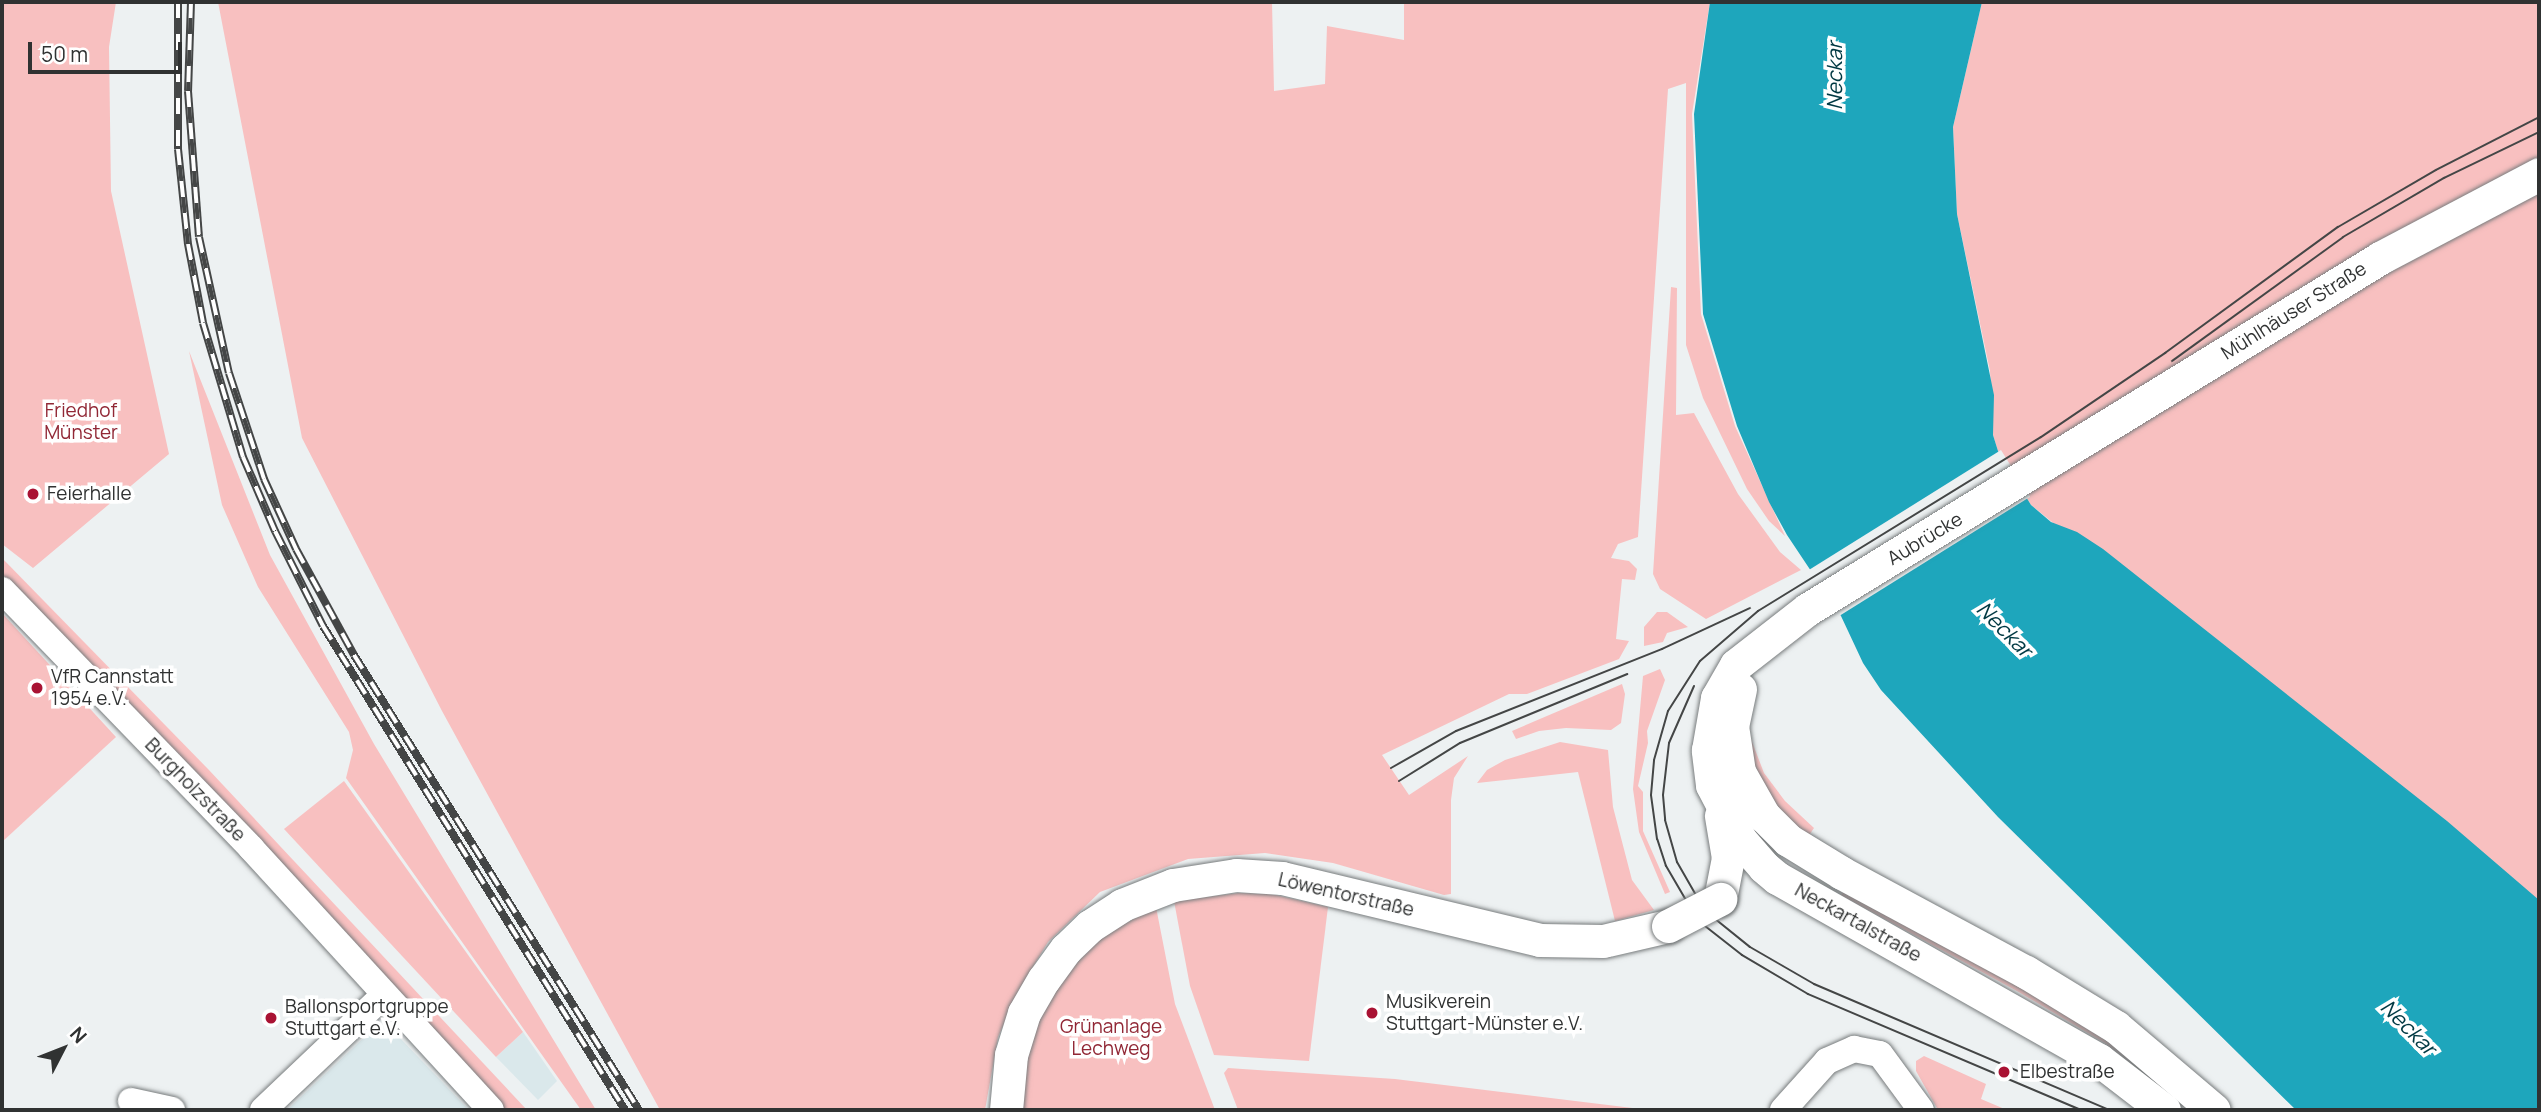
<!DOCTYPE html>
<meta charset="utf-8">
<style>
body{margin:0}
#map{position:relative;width:2541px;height:1112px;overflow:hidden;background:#edf1f2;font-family:Manrope,sans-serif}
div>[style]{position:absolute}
.built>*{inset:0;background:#dae8eb}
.green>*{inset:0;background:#f8c0c0}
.water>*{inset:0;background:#1ea6bc}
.pier>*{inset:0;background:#edf1f2;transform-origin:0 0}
.roads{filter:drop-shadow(0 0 2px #787c7d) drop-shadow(0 0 2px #787c7d)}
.minor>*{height:26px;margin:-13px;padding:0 13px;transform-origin:13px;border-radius:13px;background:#fff}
.major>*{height:33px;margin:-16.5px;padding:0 16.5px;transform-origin:16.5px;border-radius:16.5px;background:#fff}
.tram>*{height:2px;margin:-1px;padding:0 1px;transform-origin:1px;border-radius:1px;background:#444646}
.rail>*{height:8px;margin-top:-4px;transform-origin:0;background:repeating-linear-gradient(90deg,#fff 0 16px,#444646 0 32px);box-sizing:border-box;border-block:2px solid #444646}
.bridges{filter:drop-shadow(0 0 2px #787c7d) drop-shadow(0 0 2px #787c7d)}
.major-bridge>*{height:33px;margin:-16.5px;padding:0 16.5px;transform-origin:16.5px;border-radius:16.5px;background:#fff}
.dots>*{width:19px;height:19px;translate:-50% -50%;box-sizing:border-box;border:4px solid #fff;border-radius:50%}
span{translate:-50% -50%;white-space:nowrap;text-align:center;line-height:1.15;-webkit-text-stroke:7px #fff;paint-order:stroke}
.street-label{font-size:19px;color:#303232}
.park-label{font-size:19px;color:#912735}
.poi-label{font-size:19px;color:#303232}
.left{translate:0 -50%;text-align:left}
.water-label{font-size:21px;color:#003943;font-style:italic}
.frame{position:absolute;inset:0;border:4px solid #303232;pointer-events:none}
.north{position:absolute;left:28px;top:1014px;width:70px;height:70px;-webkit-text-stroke:5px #fff;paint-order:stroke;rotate:48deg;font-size:19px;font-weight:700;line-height:28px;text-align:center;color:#303232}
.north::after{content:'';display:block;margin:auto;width:24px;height:32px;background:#303232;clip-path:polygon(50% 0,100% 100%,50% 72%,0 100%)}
.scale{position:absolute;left:28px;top:42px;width:154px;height:32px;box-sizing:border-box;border:4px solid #303232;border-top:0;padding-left:9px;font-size:21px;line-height:24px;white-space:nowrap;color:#303232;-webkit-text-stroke:5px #fff;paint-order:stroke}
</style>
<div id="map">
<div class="built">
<i style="clip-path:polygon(371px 1031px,386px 1031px,399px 1037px,469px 1110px,287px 1110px)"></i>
<i style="clip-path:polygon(523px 1032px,557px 1081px,538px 1100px,496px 1057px)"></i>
</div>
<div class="green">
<i style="clip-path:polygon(2px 2px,116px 2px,109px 47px,111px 191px,169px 454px,33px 568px,2px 544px)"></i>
<i style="clip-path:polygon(218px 2px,1272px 2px,1274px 91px,1325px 84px,1327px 26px,1404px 40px,1404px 2px,1710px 2px,1692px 114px,1701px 314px,1735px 426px,1785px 536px,1769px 521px,1747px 489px,1703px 398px,1686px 345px,1686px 83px,1668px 89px,1638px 537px,1618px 544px,1611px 558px,1629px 561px,1637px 569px,1635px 580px,1622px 579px,1616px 639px,1629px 641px,1619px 659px,1527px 694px,1509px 694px,1382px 755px,1409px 795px,1468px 756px,1454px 778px,1451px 800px,1451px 894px,1444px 895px,1333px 863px,1265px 853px,1188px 859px,1100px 892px,1048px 942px,1020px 988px,998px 1037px,985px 1110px,660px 1110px,442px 711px,302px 438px)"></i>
<i style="clip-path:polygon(1982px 2px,2539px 2px,2539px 916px,2031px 505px,1998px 451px,1993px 435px,1990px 371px,1957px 214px,1953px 127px)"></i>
<i style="clip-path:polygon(1671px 287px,1677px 288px,1676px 415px,1694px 413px,1738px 494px,1780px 552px,1801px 570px,1706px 619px,1660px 589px,1653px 574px)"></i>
<i style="clip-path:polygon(189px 351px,270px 555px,374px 744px,596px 1110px,581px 1110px,346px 778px,353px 750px,349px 732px,258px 587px,222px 505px)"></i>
<i style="clip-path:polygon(2px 558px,208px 769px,527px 1110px,504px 1110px,2px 574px)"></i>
<i style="clip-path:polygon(1657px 612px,1667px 612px,1688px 627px,1667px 633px,1663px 642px,1644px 646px,1644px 627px)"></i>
<i style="clip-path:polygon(2px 613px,116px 737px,2px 842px)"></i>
<i style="clip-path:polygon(1660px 669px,1665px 680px,1647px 731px,1648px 743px,1638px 786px,1643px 792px,1643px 831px,1670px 892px,1665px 894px,1639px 832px,1633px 789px,1643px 676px)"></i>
<i style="clip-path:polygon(1622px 684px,1625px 694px,1621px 723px,1611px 730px,1566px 728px,1539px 731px,1516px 739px,1512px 731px)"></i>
<i style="clip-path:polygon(1745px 698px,1749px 698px,1749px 734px,1764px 773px,1785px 801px,1814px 828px,1805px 841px,1752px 780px)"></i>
<i style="clip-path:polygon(1560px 742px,1608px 750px,1613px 807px,1632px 880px,1654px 910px,1615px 921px,1578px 772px,1477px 783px,1487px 770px,1505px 760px)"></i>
<i style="clip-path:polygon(344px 781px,523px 1032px,496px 1057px,284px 829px)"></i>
<i style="clip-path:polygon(1845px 889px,2108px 1036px,2193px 1110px,2105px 1043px,2017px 991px,1841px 895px)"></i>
<i style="clip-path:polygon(1239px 893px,1271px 894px,1328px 907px,1309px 1061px,1214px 1055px,1190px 986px,1174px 901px)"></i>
<i style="clip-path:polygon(1156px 907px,1175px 1004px,1215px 1110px,1019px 1110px,1018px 1099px,1034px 1022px,1055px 986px,1104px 935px)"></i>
<i style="clip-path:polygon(1924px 1056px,1986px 1084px,1981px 1099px,2007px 1110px,1938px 1110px,1916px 1071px,1916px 1061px)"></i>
<i style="clip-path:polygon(1228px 1068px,1395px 1079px,1649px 1110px,1238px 1110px,1224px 1073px)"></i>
</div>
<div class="water">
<i style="clip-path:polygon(1710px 2px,1982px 2px,1953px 127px,1957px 214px,1994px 395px,1993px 435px,1998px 451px,2031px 505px,2051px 522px,2077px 532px,2103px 549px,2447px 821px,2539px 900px,2539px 1110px,2296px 1110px,1998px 817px,1881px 690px,1863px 663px,1841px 616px,1787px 535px,1769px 502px,1737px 426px,1703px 314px,1694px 114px)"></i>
</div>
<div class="pier">
<i style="left:2001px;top:450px;width:55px;height:228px;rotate:58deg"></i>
</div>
<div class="roads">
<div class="minor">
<i style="left:2px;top:590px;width:359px;rotate:46deg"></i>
<i style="left:251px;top:848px;width:355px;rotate:47.5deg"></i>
<i style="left:131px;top:1101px;width:42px;rotate:12.4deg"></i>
<i style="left:263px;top:1110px;width:167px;rotate:-43.5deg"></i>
<i style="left:1783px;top:1110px;width:66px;rotate:-48.1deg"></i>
<i style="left:1827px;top:1061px;width:30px;rotate:-24deg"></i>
<i style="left:1854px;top:1049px;width:26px;rotate:11deg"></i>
<i style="left:1880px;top:1054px;width:69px;rotate:53.8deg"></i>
</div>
<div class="major">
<i style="left:1740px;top:689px;width:38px;rotate:102deg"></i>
<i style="left:1732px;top:726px;width:47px;rotate:81.3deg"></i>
<i style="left:1739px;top:772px;width:51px;rotate:60.4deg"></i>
<i style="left:1764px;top:816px;width:34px;rotate:45deg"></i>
<i style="left:1788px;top:840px;width:63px;rotate:31.4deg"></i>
<i style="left:1842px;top:873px;width:209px;rotate:28.3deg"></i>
<i style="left:2026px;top:972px;width:105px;rotate:31.4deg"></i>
<i style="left:2116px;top:1027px;width:128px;rotate:40.3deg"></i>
<i style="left:1720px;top:899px;width:42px;rotate:-79deg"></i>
<i style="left:1728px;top:858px;width:43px;rotate:-99.5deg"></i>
<i style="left:1006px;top:1110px;width:55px;rotate:-84.8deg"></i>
<i style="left:1011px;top:1055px;width:44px;rotate:-72.8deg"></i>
<i style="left:1024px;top:1013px;width:39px;rotate:-60deg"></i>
<i style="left:1044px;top:979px;width:37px;rotate:-54deg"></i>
<i style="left:1066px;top:949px;width:33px;rotate:-44deg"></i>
<i style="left:1090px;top:926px;width:38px;rotate:-33deg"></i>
<i style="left:1122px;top:905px;width:55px;rotate:-21.4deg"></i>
<i style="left:1173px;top:885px;width:64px;rotate:-9deg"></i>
<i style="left:1236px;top:875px;width:46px;rotate:3.7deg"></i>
<i style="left:1282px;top:878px;width:265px;rotate:13.5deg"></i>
<i style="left:1540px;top:940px;width:63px;rotate:0.9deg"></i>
<i style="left:1603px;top:941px;width:67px;rotate:-13deg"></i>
<i style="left:2164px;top:1110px;width:82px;rotate:-142.4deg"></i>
<i style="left:2099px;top:1060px;width:370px;rotate:-150.5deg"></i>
<i style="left:1777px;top:878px;width:17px;rotate:-140deg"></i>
<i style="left:1764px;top:867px;width:37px;rotate:-131deg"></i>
<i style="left:1740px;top:839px;width:61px;rotate:-117.4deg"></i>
<i style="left:1712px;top:785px;width:35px;rotate:-97deg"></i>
<i style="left:1708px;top:750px;width:53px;rotate:-80.2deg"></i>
<i style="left:1717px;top:698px;width:38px;rotate:-60deg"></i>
<i style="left:1736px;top:665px;width:91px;rotate:-37.9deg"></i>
<i style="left:1808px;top:609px;width:671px;rotate:-31.53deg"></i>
<i style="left:2380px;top:258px;width:180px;rotate:-27.8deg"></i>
</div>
</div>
<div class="tram">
<i style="left:2172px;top:361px;width:211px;rotate:-35.9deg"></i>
<i style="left:2343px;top:237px;width:117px;rotate:-30.3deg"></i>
<i style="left:2444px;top:178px;width:106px;rotate:-25.8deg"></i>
<i style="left:1694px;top:686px;width:62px;rotate:113.7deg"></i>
<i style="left:1669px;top:743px;width:52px;rotate:96.6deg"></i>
<i style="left:1663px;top:795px;width:25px;rotate:85deg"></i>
<i style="left:1665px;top:820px;width:44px;rotate:74.1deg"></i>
<i style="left:1677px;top:862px;width:46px;rotate:60.1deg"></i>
<i style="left:1700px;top:902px;width:21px;rotate:49deg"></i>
<i style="left:1714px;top:918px;width:46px;rotate:38.9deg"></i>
<i style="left:1750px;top:947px;width:74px;rotate:30deg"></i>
<i style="left:1814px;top:984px;width:322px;rotate:23.1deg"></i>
<i style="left:1391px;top:768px;width:75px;rotate:-29.6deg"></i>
<i style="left:1456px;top:731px;width:222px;rotate:-21.7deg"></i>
<i style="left:1662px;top:649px;width:97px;rotate:-25deg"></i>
<i style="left:1399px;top:781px;width:72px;rotate:-31.9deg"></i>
<i style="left:1460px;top:743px;width:181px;rotate:-22.4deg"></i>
<i style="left:2081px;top:1110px;width:297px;rotate:-157deg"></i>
<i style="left:1808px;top:994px;width:77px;rotate:-149.4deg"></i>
<i style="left:1742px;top:955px;width:47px;rotate:-141.9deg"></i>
<i style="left:1705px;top:926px;width:24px;rotate:-128deg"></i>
<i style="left:1690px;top:907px;width:48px;rotate:-120.3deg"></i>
<i style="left:1666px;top:866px;width:28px;rotate:-108deg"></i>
<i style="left:1657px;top:839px;width:44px;rotate:-97.8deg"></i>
<i style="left:1651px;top:795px;width:35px;rotate:-85deg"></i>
<i style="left:1654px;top:760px;width:51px;rotate:-74.1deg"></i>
<i style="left:1668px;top:711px;width:59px;rotate:-57.4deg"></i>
<i style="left:1700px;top:661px;width:77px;rotate:-40.8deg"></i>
<i style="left:1758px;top:611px;width:332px;rotate:-31.6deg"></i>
<i style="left:2041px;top:437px;width:150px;rotate:-34.1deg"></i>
<i style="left:2165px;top:353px;width:214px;rotate:-36.1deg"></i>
<i style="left:2338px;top:227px;width:113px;rotate:-30.2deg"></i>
<i style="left:2436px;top:170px;width:116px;rotate:-27.2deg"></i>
</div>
<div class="rail">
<i style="left:178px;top:2px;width:147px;rotate:90deg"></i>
<i style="left:178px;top:149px;width:96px;rotate:84deg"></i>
<i style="left:188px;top:244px;width:80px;rotate:79.2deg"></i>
<i style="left:203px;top:323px;width:140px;rotate:73.4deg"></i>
<i style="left:243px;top:457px;width:81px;rotate:66.6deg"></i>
<i style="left:275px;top:531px;width:106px;rotate:63.2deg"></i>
<i style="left:323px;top:626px;width:570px;rotate:58.04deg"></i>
<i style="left:191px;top:2px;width:89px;rotate:91.9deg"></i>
<i style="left:188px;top:91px;width:146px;rotate:85.7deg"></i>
<i style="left:199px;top:237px;width:139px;rotate:77.6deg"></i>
<i style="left:229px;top:373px;width:112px;rotate:71.7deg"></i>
<i style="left:264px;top:479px;width:77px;rotate:65.4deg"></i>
<i style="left:296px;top:549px;width:121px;rotate:61.3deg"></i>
<i style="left:354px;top:655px;width:537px;rotate:57.94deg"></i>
</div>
<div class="bridges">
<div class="major-bridge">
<i style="left:1668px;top:926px;width:59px;rotate:-27.4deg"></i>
</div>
</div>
<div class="dots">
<i style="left:33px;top:494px;background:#a91233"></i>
<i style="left:37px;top:688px;background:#a91233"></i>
<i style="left:1372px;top:1013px;background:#a91233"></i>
<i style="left:271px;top:1018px;background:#a91233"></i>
<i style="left:2004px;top:1072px;background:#a91233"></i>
</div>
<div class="street-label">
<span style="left:2294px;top:311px;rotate:-32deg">Mühlhäuser Straße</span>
<span style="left:1925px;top:539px;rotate:-31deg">Aubrücke</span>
<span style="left:195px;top:790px;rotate:46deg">Burgholzstraße</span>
<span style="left:1346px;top:895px;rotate:13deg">Löwentorstraße</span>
<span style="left:1858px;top:923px;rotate:29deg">Neckartalstraße</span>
</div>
<div class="park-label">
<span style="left:81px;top:422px">Friedhof<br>Münster</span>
<span style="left:1111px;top:1038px">Grünanlage<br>Lechweg</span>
</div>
<div class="poi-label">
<span class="left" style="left:47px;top:494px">Feierhalle</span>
<span class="left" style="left:51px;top:688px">VfR Cannstatt<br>1954 e.V.</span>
<span class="left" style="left:1386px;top:1013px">Musikverein<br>Stuttgart-Münster e.V.</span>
<span class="left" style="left:285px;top:1018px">Ballonsportgruppe<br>Stuttgart e.V.</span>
<span class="left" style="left:2020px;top:1072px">Elbestraße</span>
</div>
<div class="water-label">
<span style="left:1834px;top:76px;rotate:-90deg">Neckar</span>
<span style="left:2005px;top:629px;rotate:45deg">Neckar</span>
<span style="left:2409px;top:1027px;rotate:45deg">Neckar</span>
</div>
<div class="frame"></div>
<div class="north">N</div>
<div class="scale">50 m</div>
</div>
